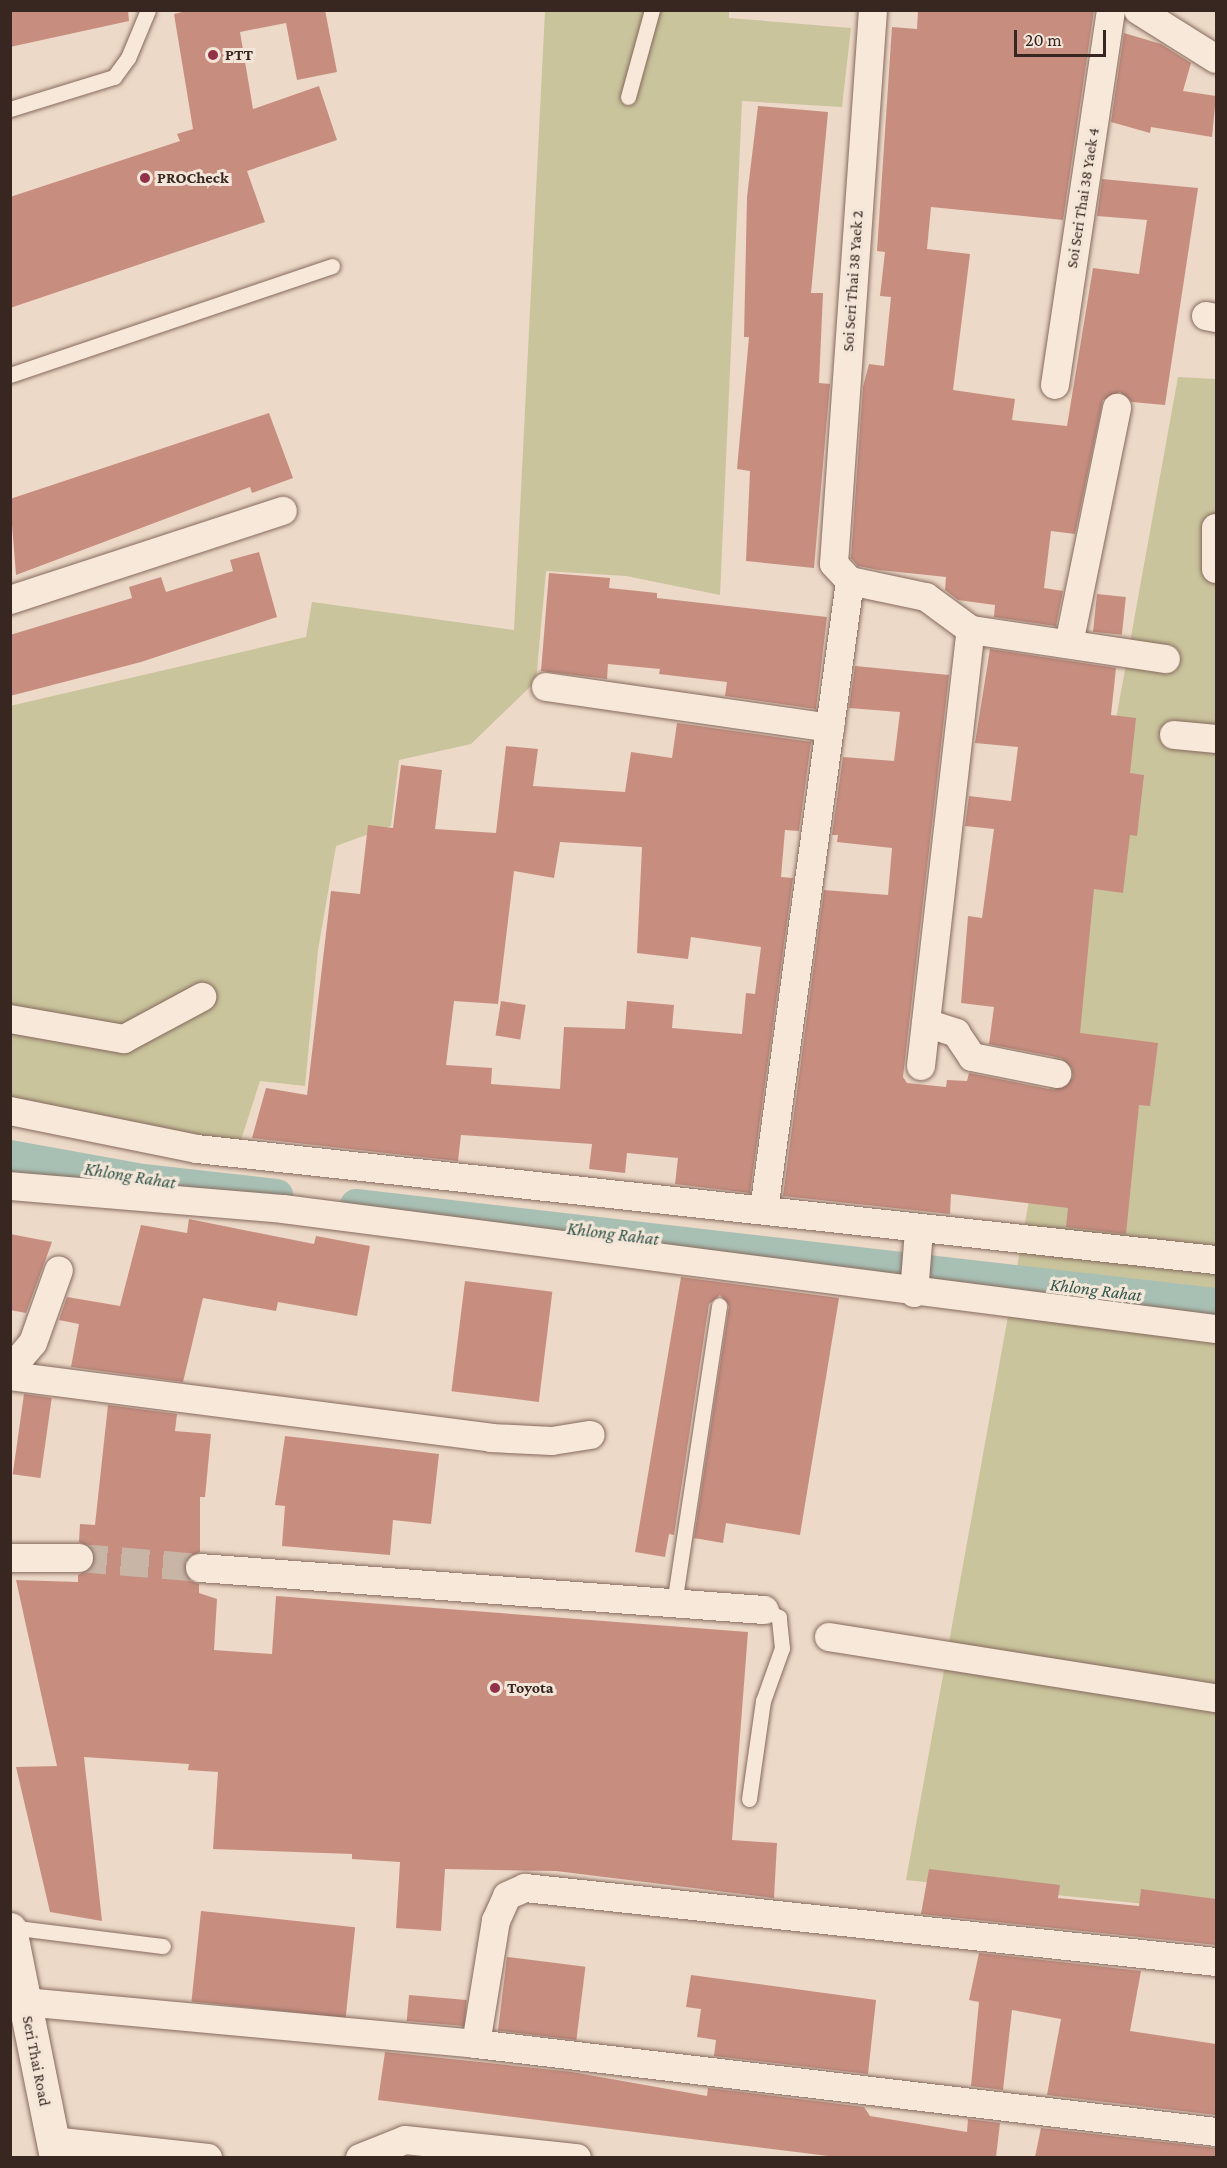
<!DOCTYPE html>
<style>
body{margin:0}
#map{position:relative;width:1227px;height:2168px;overflow:hidden;background:#ecd9c7;font-family:"Crimson Pro",serif}
div>[style]{position:absolute}
.green>*{inset:0;background:#c9c49c}
.canal>*{height:32px;margin:-16px;padding:0 16px;transform-origin:16px;border-radius:16px;background:#a8c0b4}
.building>*{inset:0;background:#c78e80;transform-origin:0 0}
.street-tunnel>*{height:28px;margin-top:-14px;transform-origin:0;background:repeating-linear-gradient(90deg,#c8b5a6 0 28px,transparent 0 42px)}
.roads{filter:drop-shadow(0 0 2px #866a5e) drop-shadow(0 0 2px #866a5e)}
.lane>*{height:15px;margin:-7.5px;padding:0 7.5px;transform-origin:7.5px;border-radius:7.5px;background:#f7e8da}
.street>*{height:28px;margin:-14px;padding:0 14px;transform-origin:14px;border-radius:14px;background:#f7e8da}
.secondary>*{height:33px;margin:-16.5px;padding:0 16.5px;transform-origin:16.5px;border-radius:16.5px;background:#f7e8da}
.dots>*{width:16px;height:16px;translate:-50% -50%;box-sizing:border-box;border:3px solid #f3e5d7;border-radius:50%}
span{translate:-50% -50%;white-space:nowrap;text-align:center;line-height:1.15;-webkit-text-stroke:6px #f3e5d7;paint-order:stroke}
.poi-label{font-size:16px;color:#382620;font-weight:700}
.left{translate:0 -50%;text-align:left}
.street-label{font-size:16px;color:#382620}
.water-label{font-size:18px;color:#31564b;font-style:italic}
.frame{position:absolute;inset:0;border:12px solid #382620;pointer-events:none}
.scale{position:absolute;left:1014px;top:30px;width:92px;height:27px;box-sizing:border-box;border:3px solid #382620;border-top:0;padding-left:8px;font-size:18px;line-height:21px;white-space:nowrap;color:#382620;-webkit-text-stroke:4px #f3e5d7;paint-order:stroke}
</style>
<div id="map">
<div class="green">
<i style="clip-path:polygon(545px 11px,729px 11px,729px 18px,851px 28px,842px 107px,742px 101px,720px 595px,626px 576px,546px 571px,536px 681px,471px 744px,399px 760px,391px 826px,336px 846px,318px 950px,305px 1086px,260px 1081px,240px 1143px,11px 1107px,10px 706px,306px 637px,312px 602px,514px 630px)"></i>
<i style="clip-path:polygon(1178px 377px,1216px 379px,1216px 1911px,906px 1880px)"></i>
</div>
<div class="canal">
<i style="left:10px;top:1156px;width:135px;rotate:10.2deg"></i>
<i style="left:143px;top:1180px;width:135px;rotate:6.4deg"></i>
<i style="left:356px;top:1205px;width:866px;rotate:6.57deg"></i>
</div>
<div class="building">
<i style="clip-path:polygon(10px 10px,128px 10px,129px 21px,10px 47px)"></i>
<i style="clip-path:polygon(191px 10px,325px 10px,337px 72px,297px 80px,286px 23px,240px 32px,253px 109px,319px 86px,337px 140px,247px 171px,265px 222px,10px 308px,10px 197px,180px 141px,177px 134px,193px 129px,174px 14px)"></i>
<i style="clip-path:polygon(918px 10px,1094px 10px,1063px 220px,931px 207px,927px 249px,970px 254px,953px 390px,1015px 399px,1012px 420px,1067px 426px,1093px 268px,1139px 274px,1147px 220px,1097px 216px,1102px 179px,1198px 188px,1165px 405px,1132px 402px,1120px 392px,1103px 400px,1075px 534px,1051px 531px,1044px 588px,1063px 591px,1056px 626px,994px 617px,995px 605px,958px 600px,945px 590px,946px 577px,879px 570px,858px 566px,851px 558px,863px 387px,869px 364px,884px 366px,891px 297px,880px 296px,885px 252px,877px 251px,892px 27px,917px 29px)"></i>
<i style="clip-path:polygon(1124px 33px,1161px 44px,1191px 63px,1183px 91px,1216px 96px,1212px 137px,1151px 127px,1150px 133px,1111px 122px)"></i>
<i style="clip-path:polygon(758px 106px,828px 112px,811px 293px,823px 293px,819px 383px,830px 384px,814px 568px,746px 561px,750px 471px,737px 469px,749px 337px,744px 337px,747px 197px)"></i>
<i style="clip-path:polygon(269px 413px,293px 478px,252px 493px,250px 487px,16px 575px,10px 499px)"></i>
<i style="clip-path:polygon(259px 552px,277px 617px,141px 662px,10px 696px,10px 635px,132px 598px,129px 587px,161px 577px,166px 592px,233px 571px,230px 560px)"></i>
<i style="clip-path:polygon(549px 573px,610px 578px,609px 588px,657px 593px,657px 598px,827px 617px,816px 709px,725px 696px,727px 682px,659px 674px,660px 669px,608px 664px,607px 679px,541px 671px)"></i>
<i style="left:1097px;top:594px;width:29px;height:38px;rotate:6deg"></i>
<i style="clip-path:polygon(990px 649px,1116px 668px,1111px 715px,1136px 718px,1130px 773px,1144px 775px,1137px 836px,1130px 835px,1123px 893px,1094px 889px,1080px 1033px,1158px 1043px,1150px 1106px,1139px 1105px,1126px 1234px,1066px 1227px,1068px 1208px,951px 1194px,950px 1214px,783px 1196px,824px 890px,888px 895px,892px 848px,837px 842px,838px 835px,832px 835px,843px 757px,894px 761px,900px 712px,849px 708px,855px 666px,949px 675px,903px 1077px,907px 1083px,946px 1087px,947px 1080px,967px 1081px,969px 1073px,1054px 1090px,1073px 1078px,1072px 1068px,1061px 1058px,989px 1044px,994px 1007px,961px 1003px,968px 916px,982px 918px,994px 829px,965px 826px,969px 796px,1011px 801px,1018px 747px,975px 743px)"></i>
<i style="clip-path:polygon(evenodd,677px 723px,811px 742px,799px 831px,785px 830px,781px 877px,793px 878px,750px 1193px,675px 1184px,678px 1158px,627px 1153px,625px 1173px,589px 1169px,592px 1144px,461px 1135px,458px 1161px,252px 1138px,266px 1088px,307px 1095px,331px 891px,360px 894px,368px 825px,393px 828px,401px 765px,442px 770px,435px 829px,496px 833px,506px 746px,538px 749px,533px 786px,625px 792px,631px 752px,672px 758px,677px 723px,560px 842px,642px 847px,637px 953px,688px 959px,691px 937px,761px 947px,755px 994px,746px 993px,742px 1034px,672px 1028px,674px 1005px,627px 1001px,625px 1029px,564px 1027px,560px 1089px,491px 1084px,492px 1068px,446px 1065px,454px 1001px,498px 1004px,514px 871px,554px 878px,560px 842px)"></i>
<i style="left:501px;top:1001px;width:25px;height:35px;rotate:9deg"></i>
<i style="clip-path:polygon(189px 1219px,314px 1244px,316px 1236px,370px 1246px,357px 1316px,278px 1302px,276px 1311px,203px 1298px,183px 1382px,71px 1367px,79px 1324px,59px 1320px,67px 1297px,120px 1306px,141px 1225px,187px 1233px)"></i>
<i style="clip-path:polygon(10px 1234px,52px 1242px,26px 1313px,10px 1310px)"></i>
<i style="clip-path:polygon(681px 1277px,839px 1298px,800px 1535px,726px 1523px,723px 1543px,694px 1538px,729px 1306px,720px 1295px,709px 1304px,674px 1535px,669px 1534px,665px 1557px,635px 1552px)"></i>
<i style="left:465px;top:1281px;width:88px;height:111px;rotate:7deg"></i>
<i style="left:24px;top:1394px;width:28px;height:81px;rotate:8deg"></i>
<i style="clip-path:polygon(108px 1405px,177px 1414px,175px 1431px,211px 1434px,205px 1497px,200px 1497px,200px 1552px,187px 1558px,184px 1567px,190px 1581px,199px 1584px,199px 1593px,217px 1599px,214px 1650px,272px 1654px,276px 1596px,748px 1632px,732px 1840px,777px 1843px,774px 1898px,556px 1871px,445px 1869px,441px 1931px,396px 1928px,400px 1862px,352px 1859px,352px 1854px,213px 1849px,218px 1772px,188px 1770px,189px 1764px,84px 1757px,102px 1921px,50px 1912px,16px 1767px,57px 1766px,16px 1580px,78px 1582px,78px 1575px,94px 1566px,93px 1549px,79px 1542px,80px 1524px,95px 1525px)"></i>
<i style="clip-path:polygon(285px 1436px,439px 1454px,431px 1524px,393px 1520px,390px 1555px,282px 1546px,285px 1506px,275px 1505px)"></i>
<i style="clip-path:polygon(929px 1869px,1060px 1885px,1058px 1898px,1139px 1906px,1141px 1889px,1216px 1899px,1216px 1945px,921px 1914px)"></i>
<i style="left:201px;top:1911px;width:155px;height:91px;rotate:6deg"></i>
<i style="clip-path:polygon(979px 1953px,1141px 1971px,1130px 2031px,1216px 2044px,1216px 2115px,1047px 2095px,1061px 2019px,1012px 2010px,1003px 2090px,971px 2086px,979px 2002px,969px 2000px)"></i>
<i style="left:507px;top:1957px;width:79px;height:74px;rotate:7deg"></i>
<i style="clip-path:polygon(691px 1975px,876px 2000px,868px 2074px,714px 2056px,716px 2040px,697px 2037px,701px 2009px,686px 2007px)"></i>
<i style="left:409px;top:1995px;width:58px;height:26px;rotate:5deg"></i>
<i style="clip-path:polygon(385px 2052px,572px 2072px,707px 2096px,708px 2088px,864px 2107px,870px 2116px,967px 2132px,968px 2119px,1000px 2123px,996px 2157px,836px 2157px,378px 2100px)"></i>
<i style="clip-path:polygon(1041px 2128px,1216px 2148px,1216px 2157px,1035px 2157px)"></i>
</div>
<div class="street-tunnel">
<i style="left:79px;top:1558px;width:121px;rotate:4.7deg"></i>
</div>
<div class="roads">
<div class="lane">
<i style="left:628px;top:97px;width:90px;rotate:-74.6deg"></i>
<i style="left:10px;top:109px;width:109px;rotate:-17.1deg"></i>
<i style="left:114px;top:77px;width:24px;rotate:-54deg"></i>
<i style="left:128px;top:58px;width:52px;rotate:-67.4deg"></i>
<i style="left:10px;top:375px;width:340px;rotate:-18.7deg"></i>
<i style="left:674px;top:1604px;width:302px;rotate:-81.4deg"></i>
<i style="left:749px;top:1799px;width:99px;rotate:-81.9deg"></i>
<i style="left:763px;top:1701px;width:56px;rotate:-70.3deg"></i>
<i style="left:782px;top:1648px;width:31px;rotate:-96deg"></i>
<i style="left:779px;top:1617px;width:17px;rotate:-155deg"></i>
<i style="left:10px;top:1927px;width:154px;rotate:7.1deg"></i>
</div>
<div class="street">
<i style="left:873px;top:10px;width:555px;rotate:94.03deg"></i>
<i style="left:834px;top:564px;width:23px;rotate:47deg"></i>
<i style="left:850px;top:581px;width:78px;rotate:11.9deg"></i>
<i style="left:926px;top:597px;width:56px;rotate:36.3deg"></i>
<i style="left:971px;top:630px;width:197px;rotate:8.5deg"></i>
<i style="left:1138px;top:10px;width:92px;rotate:32.1deg"></i>
<i style="left:1206px;top:316px;width:10px;rotate:11deg"></i>
<i style="left:1055px;top:385px;width:379px;rotate:-81.5deg"></i>
<i style="left:1216px;top:528px;width:41px;rotate:90deg"></i>
<i style="left:10px;top:600px;width:287px;rotate:-18.1deg"></i>
<i style="left:1069px;top:644px;width:241px;rotate:-78.5deg"></i>
<i style="left:546px;top:687px;width:287px;rotate:8.2deg"></i>
<i style="left:1174px;top:735px;width:42px;rotate:5.4deg"></i>
<i style="left:10px;top:1019px;width:116px;rotate:10deg"></i>
<i style="left:124px;top:1039px;width:89px;rotate:-28.3deg"></i>
<i style="left:926px;top:1023px;width:32px;rotate:18deg"></i>
<i style="left:956px;top:1033px;width:29px;rotate:56deg"></i>
<i style="left:972px;top:1057px;width:87px;rotate:11.3deg"></i>
<i style="left:921px;top:1066px;width:439px;rotate:-83.5deg"></i>
<i style="left:10px;top:1111px;width:191px;rotate:11.5deg"></i>
<i style="left:197px;top:1149px;width:1025px;rotate:6.22deg"></i>
<i style="left:10px;top:1186px;width:274px;rotate:4.8deg"></i>
<i style="left:283px;top:1209px;width:941px;rotate:7.33deg"></i>
<i style="left:764px;top:1210px;width:635px;rotate:-82.21deg"></i>
<i style="left:914px;top:1293px;width:62px;rotate:-85.4deg"></i>
<i style="left:10px;top:1370px;width:35px;rotate:-50deg"></i>
<i style="left:33px;top:1343px;width:77px;rotate:-70.4deg"></i>
<i style="left:10px;top:1376px;width:485px;rotate:7.3deg"></i>
<i style="left:491px;top:1438px;width:61px;rotate:2.8deg"></i>
<i style="left:552px;top:1441px;width:39px;rotate:-9deg"></i>
<i style="left:10px;top:1558px;width:69px"></i>
<i style="left:200px;top:1568px;width:566px;rotate:4.26deg"></i>
<i style="left:829px;top:1637px;width:392px;rotate:9deg"></i>
<i style="left:25px;top:2002px;width:453px;rotate:5.3deg"></i>
<i style="left:476px;top:2044px;width:745px;rotate:6.78deg"></i>
<i style="left:476px;top:2044px;width:125px;rotate:-80.8deg"></i>
<i style="left:496px;top:1921px;width:27px;rotate:-66deg"></i>
<i style="left:507px;top:1896px;width:20px;rotate:-24deg"></i>
<i style="left:525px;top:1888px;width:695px;rotate:6.11deg"></i>
<i style="left:52px;top:2141px;width:157px;rotate:6.2deg"></i>
<i style="left:360px;top:2158px;width:48px;rotate:-21.8deg"></i>
<i style="left:405px;top:2140px;width:173px;rotate:6deg"></i>
</div>
<div class="secondary">
<i style="left:10px;top:1929px;width:234px;rotate:78.6deg"></i>
</div>
</div>
<div class="dots">
<i style="left:213px;top:55px;background:#913248"></i>
<i style="left:145px;top:178px;background:#913248"></i>
<i style="left:495px;top:1688px;background:#913248"></i>
</div>
<div class="poi-label">
<span class="left" style="left:225px;top:55px">PTT</span>
<span class="left" style="left:157px;top:178px">PROCheck</span>
<span class="left" style="left:507px;top:1688px">Toyota</span>
</div>
<div class="street-label">
<span style="left:1083px;top:198px;rotate:-81deg">Soi Seri Thai 38 Yaek 4</span>
<span style="left:853px;top:281px;rotate:-86deg">Soi Seri Thai 38 Yaek 2</span>
<span style="left:36px;top:2061px;rotate:79deg">Seri Thai Road</span>
</div>
<div class="water-label">
<span style="left:130px;top:1176px;rotate:9deg">Khlong Rahat</span>
<span style="left:613px;top:1234px;rotate:7deg">Khlong Rahat</span>
<span style="left:1096px;top:1290px;rotate:7deg">Khlong Rahat</span>
</div>
<div class="frame"></div>
<div class="scale">20 m</div>
</div>
